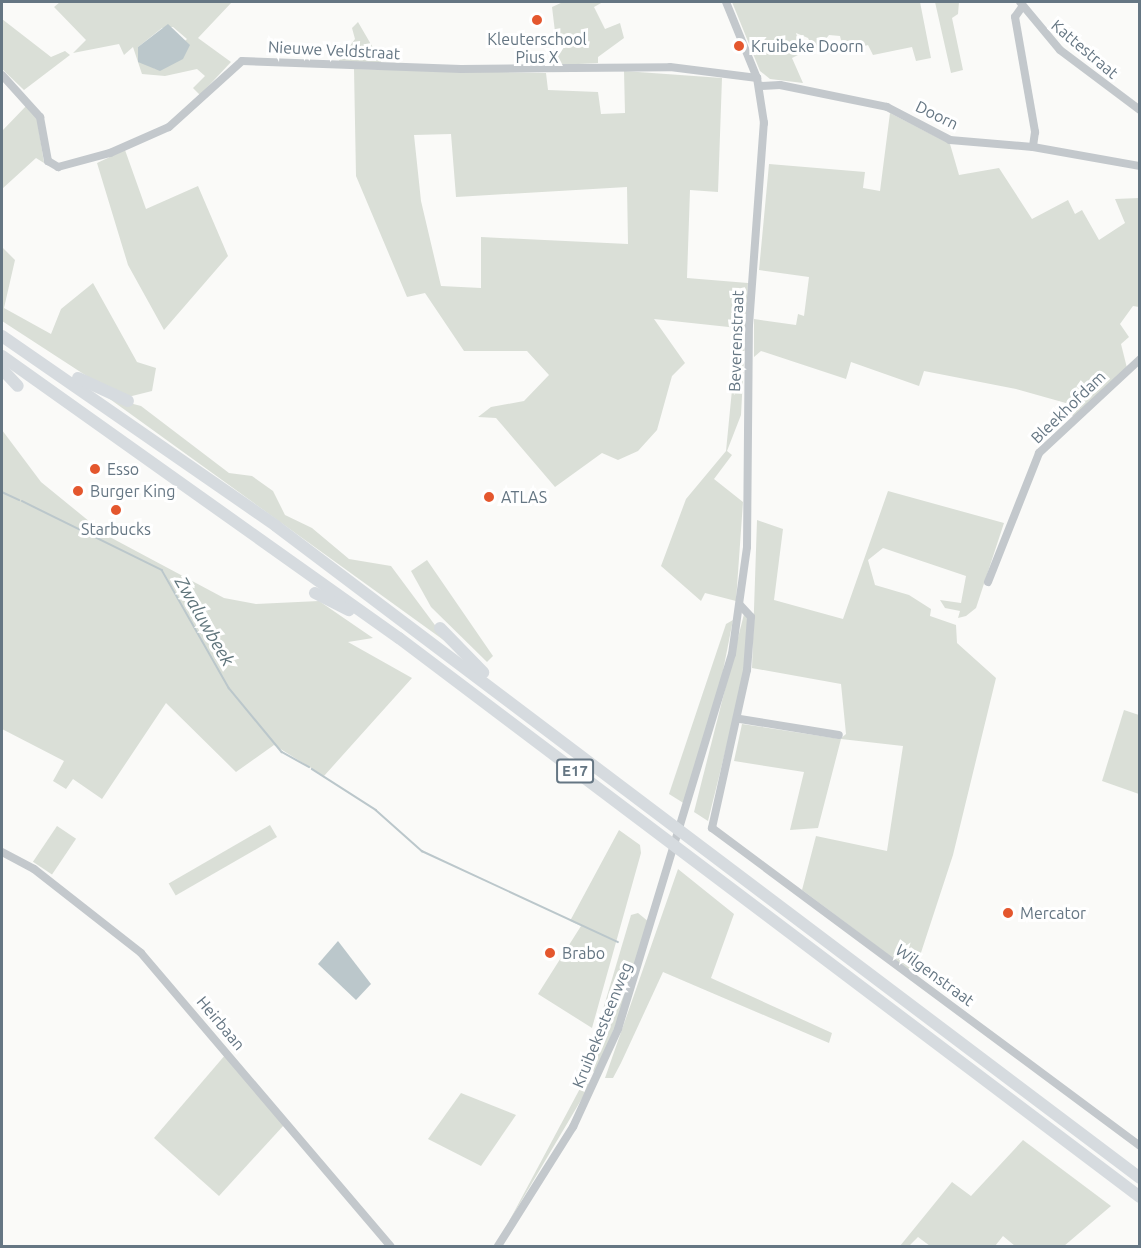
<!DOCTYPE html>
<style>
body{margin:0}
#map{position:relative;width:1141px;height:1248px;overflow:hidden;background:#fafaf8;font-family:Ubuntu,sans-serif}
div>[style]{position:absolute}
.green>*{inset:0;background:#dadfd7;transform-origin:0 0}
.water>*{inset:0;background:#bbc7cb}
.stream>*{height:1.5px;margin:-0.75px;padding:0 0.75px;transform-origin:0.75px;border-radius:0.75px;background:#bbc7cb}
.minor>*{height:8px;margin:-4px;padding:0 4px;transform-origin:4px;border-radius:4px;background:#c3c8cc}
.highway>*{height:12px;margin:-6px;padding:0 6px;transform-origin:6px;border-radius:6px;background:#d6dbdf}
.dots>*{width:16px;height:16px;translate:-50% -50%;box-sizing:border-box;border:3px solid #fff;border-radius:50%}
span{translate:-50% -50%;white-space:nowrap;text-align:center;line-height:1.15;-webkit-text-stroke:6px #fff;paint-order:stroke}
.shield-label span{padding:2px 4px;background:#fff;border:2px solid;border-radius:4px;-webkit-text-stroke-width:0}
.shield-label{font-size:15px;color:#657683;font-weight:700}
.poi-label{font-size:16px;color:#657683}
.left{translate:0 -50%;text-align:left}
.street-label{font-size:16px;color:#657683}
.water-label{font-size:18px;color:#60757c;font-style:italic}
.frame{position:absolute;inset:0;border:3px solid #657683;pointer-events:none}
</style>
<div id="map">
<div class="green">
<i style="clip-path:polygon(evenodd,60px 2px,232px 2px,198px 38px,231px 62px,200px 95px,193px 88px,205px 76px,197px 69px,165px 76px,142px 74px,133px 47px,124px 55px,119px 44px,73px 53px,86px 40px,54px 7px,60px 2px,173px 27px,187px 39px,155px 69px,138px 47px,162px 28px,173px 27px)"></i>
<i style="clip-path:polygon(563px 2px,603px 2px,594px 7px,605px 29px,620px 23px,624px 38px,598px 57px,598px 63px,559px 65px,552px 7px)"></i>
<i style="clip-path:polygon(732px 2px,920px 2px,931px 58px,916px 61px,912px 47px,873px 55px,868px 45px,844px 52px,840px 36px,829px 35px,815px 52px,808px 38px,796px 33px,802px 53px,792px 58px,803px 83px,770px 79px,760px 71px)"></i>
<i style="clip-path:polygon(935px 2px,959px 2px,958px 14px,952px 18px,963px 70px,951px 73px)"></i>
<i style="clip-path:polygon(2px 19px,51px 57px,65px 51px,70px 55px,24px 90px,2px 69px)"></i>
<i style="clip-path:polygon(358px 22px,383px 65px,338px 62px,355px 39px,352px 28px)"></i>
<i style="clip-path:polygon(evenodd,354px 69px,546px 73px,548px 90px,598px 92px,601px 114px,625px 113px,624px 71px,722px 78px,718px 192px,690px 190px,687px 278px,748px 283px,741px 415px,727px 451px,732px 455px,714px 479px,743px 502px,736px 601px,705px 593px,701px 601px,661px 566px,686px 499px,726px 451px,738px 328px,654px 319px,685px 363px,672px 376px,657px 430px,638px 451px,618px 460px,602px 453px,555px 487px,496px 418px,478px 417px,491px 407px,524px 401px,549px 375px,527px 351px,464px 351px,425px 293px,407px 297px,356px 176px,354px 69px,451px 134px,456px 197px,627px 187px,628px 244px,481px 237px,481px 288px,441px 286px,421px 201px,414px 135px,451px 134px)"></i>
<i style="clip-path:polygon(28px 104px,37px 118px,44px 163px,36px 158px,2px 189px,2px 131px)"></i>
<i style="clip-path:polygon(890px 113px,950px 144px,959px 175px,999px 168px,1032px 219px,1068px 200px,1075px 214px,1082px 210px,1099px 240px,1125px 223px,1115px 199px,1139px 198px,1139px 307px,1133px 306px,1120px 324px,1129px 337px,1121px 344px,1127px 368px,1077px 421px,1072px 415px,1080px 407px,1016px 389px,924px 371px,919px 386px,851px 362px,846px 379px,761px 351px,754px 357px,754px 319px,796px 325px,798px 314px,804px 316px,809px 277px,759px 270px,769px 164px,865px 172px,863px 188px,880px 191px)"></i>
<i style="clip-path:polygon(125px 150px,146px 209px,198px 186px,228px 256px,164px 330px,128px 265px,97px 163px)"></i>
<i style="clip-path:polygon(2px 247px,15px 260px,4px 308px,51px 334px,61px 309px,93px 283px,137px 362px,156px 368px,152px 391px,128px 397px,102px 386px,2px 321px)"></i>
<i style="clip-path:polygon(107px 397px,141px 406px,229px 473px,252px 476px,273px 491px,285px 515px,312px 528px,349px 559px,391px 566px,449px 644px)"></i>
<i style="clip-path:polygon(2px 430px,41px 482px,106px 535px,224px 598px,256px 604px,319px 601px,373px 638px,348px 642px,412px 678px,324px 776px,274px 745px,236px 772px,166px 703px,102px 799px,73px 779px,66px 789px,53px 781px,64px 761px,2px 729px)"></i>
<i style="clip-path:polygon(888px 491px,1004px 523px,976px 608px,966px 616px,958px 618px,960px 611px,945px 608px,940px 600px,961px 603px,966px 576px,883px 548px,868px 560px,875px 585px,909px 595px,931px 609px,930px 616px,956px 625px,957px 643px,996px 678px,953px 855px,914px 974px,802px 890px,816px 836px,887px 851px,903px 746px,841px 739px,818px 828px,790px 830px,804px 772px,734px 761px,742px 724px,840px 739px,846px 734px,841px 684px,752px 668px,757px 520px,783px 529px,774px 600px,843px 619px)"></i>
<i style="clip-path:polygon(427px 560px,493px 656px,487px 662px,431px 607px,411px 571px)"></i>
<i style="clip-path:polygon(744px 614px,749px 615px,744px 676px,708px 821px,694px 812px)"></i>
<i style="clip-path:polygon(733px 620px,721px 681px,685px 804px,669px 794px,726px 624px)"></i>
<i style="clip-path:polygon(1124px 710px,1139px 715px,1139px 794px,1102px 781px)"></i>
<i style="left:270px;top:825px;width:14px;height:117px;rotate:60deg"></i>
<i style="left:57px;top:826px;width:23px;height:43px;rotate:34deg"></i>
<i style="clip-path:polygon(619px 830px,640px 845px,641px 853px,592px 1028px,538px 994px,581px 926px,570px 921px)"></i>
<i style="clip-path:polygon(678px 869px,734px 914px,711px 978px,832px 1033px,829px 1043px,663px 972px,621px 1063px,613px 1078px,605px 1078px)"></i>
<i style="clip-path:polygon(638px 913px,649px 922px,617px 1021px,597px 1071px,590px 1072px,588px 1060px,631px 915px)"></i>
<i style="clip-path:polygon(226px 1054px,284px 1125px,219px 1196px,154px 1138px)"></i>
<i style="clip-path:polygon(578px 1070px,589px 1080px,587px 1090px,506px 1227px,584px 1081px,576px 1076px)"></i>
<i style="clip-path:polygon(461px 1093px,516px 1115px,481px 1166px,428px 1139px)"></i>
<i style="clip-path:polygon(1023px 1140px,1111px 1206px,1064px 1246px,1015px 1246px,1003px 1236px,995px 1246px,930px 1246px,918px 1237px,909px 1246px,900px 1246px,952px 1182px,971px 1196px)"></i>
</div>
<div class="water">
<i style="clip-path:polygon(168px 24px,190px 45px,183px 59px,160px 71px,138px 62px,138px 47px)"></i>
<i style="clip-path:polygon(338px 941px,371px 984px,356px 1000px,318px 964px)"></i>
</div>
<div class="stream">
<i style="left:2px;top:492px;width:19px;rotate:25deg"></i>
<i style="left:22px;top:501px;width:156px;rotate:26.2deg"></i>
<i style="left:162px;top:570px;width:136px;rotate:60.4deg"></i>
<i style="left:229px;top:688px;width:83px;rotate:50.4deg"></i>
<i style="left:282px;top:752px;width:31px;rotate:29deg"></i>
<i style="left:312px;top:769px;width:76px;rotate:32.6deg"></i>
<i style="left:376px;top:810px;width:62px;rotate:41.7deg"></i>
<i style="left:422px;top:851px;width:216px;rotate:24.9deg"></i>
</div>
<div class="minor">
<i style="left:1020px;top:2px;width:62px;rotate:50.2deg"></i>
<i style="left:1060px;top:50px;width:100px;rotate:36.9deg"></i>
<i style="left:1022px;top:7px;width:12px;rotate:125deg"></i>
<i style="left:1015px;top:17px;width:117px;rotate:80.1deg"></i>
<i style="left:1035px;top:132px;width:15px;rotate:98deg"></i>
<i style="left:2px;top:75px;width:57px;rotate:47.9deg"></i>
<i style="left:40px;top:117px;width:45px;rotate:79.7deg"></i>
<i style="left:48px;top:161px;width:12px;rotate:31deg"></i>
<i style="left:58px;top:167px;width:54px;rotate:-15.1deg"></i>
<i style="left:110px;top:153px;width:64px;rotate:-23.8deg"></i>
<i style="left:169px;top:127px;width:98px;rotate:-42.1deg"></i>
<i style="left:242px;top:61px;width:219px;rotate:2.1deg"></i>
<i style="left:461px;top:69px;width:209px;rotate:-0.5deg"></i>
<i style="left:670px;top:67px;width:88px;rotate:7.2deg"></i>
<i style="left:760px;top:86px;width:20px;rotate:-3deg"></i>
<i style="left:780px;top:85px;width:109px;rotate:11.6deg"></i>
<i style="left:887px;top:107px;width:71px;rotate:27.6deg"></i>
<i style="left:950px;top:140px;width:83px;rotate:4.8deg"></i>
<i style="left:1033px;top:147px;width:109px;rotate:10.1deg"></i>
<i style="left:988px;top:582px;width:139px;rotate:-68.4deg"></i>
<i style="left:1039px;top:453px;width:138px;rotate:-42.9deg"></i>
<i style="left:740px;top:605px;width:16px;rotate:47deg"></i>
<i style="left:751px;top:617px;width:53px;rotate:94.3deg"></i>
<i style="left:747px;top:670px;width:162px;rotate:102.5deg"></i>
<i style="left:712px;top:828px;width:533px;rotate:36.61deg"></i>
<i style="left:740px;top:719px;width:100px;rotate:9.2deg"></i>
<i style="left:2px;top:852px;width:36px;rotate:28deg"></i>
<i style="left:34px;top:869px;width:136px;rotate:38.1deg"></i>
<i style="left:141px;top:953px;width:385px;rotate:49.6deg"></i>
<i style="left:498px;top:1246px;width:141px;rotate:-57.8deg"></i>
<i style="left:573px;top:1127px;width:108px;rotate:-65.3deg"></i>
<i style="left:618px;top:1029px;width:392px;rotate:-73.1deg"></i>
<i style="left:732px;top:654px;width:108px;rotate:-82deg"></i>
<i style="left:747px;top:547px;width:222px;rotate:-89.5deg"></i>
<i style="left:749px;top:325px;width:203px;rotate:-85.8deg"></i>
<i style="left:764px;top:123px;width:46px;rotate:-98.8deg"></i>
<i style="left:757px;top:78px;width:82px;rotate:-112.2deg"></i>
</div>
<div class="highway">
<i style="left:2px;top:336px;width:333px;rotate:34.7deg"></i>
<i style="left:276px;top:526px;width:1082px;rotate:37.04deg"></i>
<i style="left:2px;top:356px;width:487px;rotate:35.4deg"></i>
<i style="left:399px;top:638px;width:928px;rotate:37.03deg"></i>
<i style="left:2px;top:369px;width:23px;rotate:47deg"></i>
<i style="left:78px;top:378px;width:55px;rotate:24.7deg"></i>
<i style="left:315px;top:593px;width:38px;rotate:27deg"></i>
<i style="left:440px;top:628px;width:62px;rotate:45.7deg"></i>
</div>
<div class="dots">
<i style="left:537px;top:20px;background:#e4572e"></i>
<i style="left:739px;top:46px;background:#e4572e"></i>
<i style="left:95px;top:469px;background:#e4572e"></i>
<i style="left:78px;top:491px;background:#e4572e"></i>
<i style="left:489px;top:497px;background:#e4572e"></i>
<i style="left:116px;top:510px;background:#e4572e"></i>
<i style="left:1008px;top:913px;background:#e4572e"></i>
<i style="left:550px;top:953px;background:#e4572e"></i>
</div>
<div class="shield-label">
<span style="left:575px;top:771px">E17</span>
</div>
<div class="poi-label">
<span style="left:537px;top:48px">Kleuterschool<br>Pius X</span>
<span class="left" style="left:751px;top:46px">Kruibeke Doorn</span>
<span class="left" style="left:107px;top:469px">Esso</span>
<span class="left" style="left:90px;top:491px">Burger King</span>
<span class="left" style="left:501px;top:497px">ATLAS</span>
<span style="left:116px;top:529px">Starbucks</span>
<span class="left" style="left:1020px;top:913px">Mercator</span>
<span class="left" style="left:562px;top:953px">Brabo</span>
</div>
<div class="street-label">
<span style="left:1085px;top:49px;rotate:40deg">Kattestraat</span>
<span style="left:334px;top:50px;rotate:3deg">Nieuwe Veldstraat</span>
<span style="left:937px;top:115px;rotate:26deg">Doorn</span>
<span style="left:736px;top:341px;rotate:-88deg">Beverenstraat</span>
<span style="left:1068px;top:407px;rotate:-44deg">Bleekhofdam</span>
<span style="left:935px;top:975px;rotate:36deg">Wilgenstraat</span>
<span style="left:221px;top:1023px;rotate:50deg">Heirbaan</span>
<span style="left:602px;top:1025px;rotate:-68deg">Kruibekesteenweg</span>
</div>
<div class="water-label">
<span style="left:205px;top:621px;rotate:60deg">Zwaluwbeek</span>
</div>
<div class="frame"></div>
</div>
